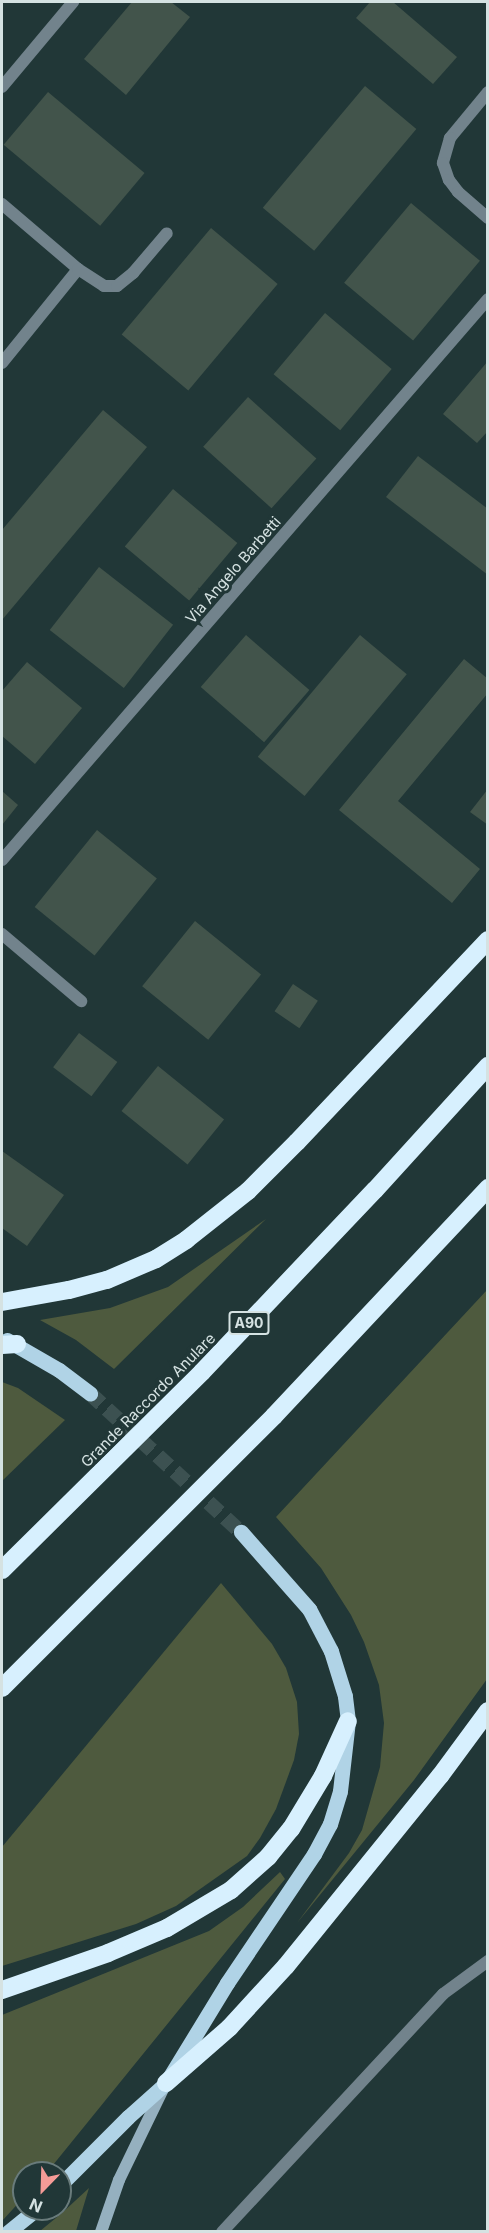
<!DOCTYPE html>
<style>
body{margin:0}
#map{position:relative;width:489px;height:2233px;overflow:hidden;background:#213737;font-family:Inter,sans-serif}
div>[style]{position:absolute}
.green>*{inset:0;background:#4e5a3e}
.building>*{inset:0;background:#42544b;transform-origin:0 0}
.primary-tunnel>*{height:15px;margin-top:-7.5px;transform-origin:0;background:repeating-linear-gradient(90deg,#3c5151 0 15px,transparent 0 23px)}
.lane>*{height:12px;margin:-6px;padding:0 6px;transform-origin:6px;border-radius:6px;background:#72838c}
.street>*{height:12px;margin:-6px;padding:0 6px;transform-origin:6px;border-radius:6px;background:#72838c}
.secondary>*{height:12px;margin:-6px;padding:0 6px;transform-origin:6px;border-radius:6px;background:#95b0bf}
.primary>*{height:15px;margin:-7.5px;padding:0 7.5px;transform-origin:7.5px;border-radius:7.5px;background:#b0d3e6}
.highway>*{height:18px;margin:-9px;padding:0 9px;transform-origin:9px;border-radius:9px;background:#d7f0fe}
span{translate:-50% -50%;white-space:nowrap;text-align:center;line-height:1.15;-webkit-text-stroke:6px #213737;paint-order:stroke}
.shield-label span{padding:2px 4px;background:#213737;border:2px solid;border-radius:4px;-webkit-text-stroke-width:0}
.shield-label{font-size:14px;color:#d5e2e2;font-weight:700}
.street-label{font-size:15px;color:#d5e2e2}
.frame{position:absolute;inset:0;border:3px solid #d5e2e2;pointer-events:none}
.north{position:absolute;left:12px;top:2161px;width:60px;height:60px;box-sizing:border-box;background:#213737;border:2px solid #697b7b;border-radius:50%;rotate:203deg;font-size:16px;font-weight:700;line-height:24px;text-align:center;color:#d5e2e2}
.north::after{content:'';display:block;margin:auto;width:21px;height:27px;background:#f59b97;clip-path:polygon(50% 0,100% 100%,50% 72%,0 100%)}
</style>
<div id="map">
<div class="green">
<i style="clip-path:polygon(266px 1219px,114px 1369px,76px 1340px,40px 1320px,110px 1308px,168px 1287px)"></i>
<i style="clip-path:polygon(487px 1290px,487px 1679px,414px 1780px,297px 1923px,349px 1853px,362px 1830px,380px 1767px,384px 1723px,379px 1685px,364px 1642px,351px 1615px,321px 1568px,276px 1517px)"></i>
<i style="clip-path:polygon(2px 1382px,18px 1388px,65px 1420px,2px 1481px)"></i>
<i style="clip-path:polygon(221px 1583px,272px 1644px,286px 1668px,297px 1702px,299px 1734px,294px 1760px,276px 1809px,260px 1838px,247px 1856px,176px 1906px,136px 1924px,2px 1966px,2px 1847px)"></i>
<i style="clip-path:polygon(280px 1872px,285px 1879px,53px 2165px,46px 2173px,24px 2173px,24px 2197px,2px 2221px,2px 2015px,209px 1931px,243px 1907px)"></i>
<i style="clip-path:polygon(89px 2188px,76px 2231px,40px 2231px,62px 2213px)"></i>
</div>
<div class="building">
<i style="clip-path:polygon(132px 2px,171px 2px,190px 17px,126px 95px,84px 59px)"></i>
<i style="clip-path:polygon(370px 2px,393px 2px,457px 57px,433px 84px,356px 18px)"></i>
<i style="left:365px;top:86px;width:67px;height:159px;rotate:40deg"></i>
<i style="left:48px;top:92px;width:126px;height:69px;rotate:40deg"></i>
<i style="left:411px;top:203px;width:90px;height:104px;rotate:40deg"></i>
<i style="left:211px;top:228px;width:87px;height:139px;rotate:40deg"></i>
<i style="left:325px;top:313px;width:87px;height:80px;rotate:40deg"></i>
<i style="clip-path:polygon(488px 361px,488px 431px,477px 443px,443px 414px)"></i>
<i style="left:248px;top:397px;width:92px;height:67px;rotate:42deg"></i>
<i style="clip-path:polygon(103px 410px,147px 447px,2px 620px,2px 530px)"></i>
<i style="clip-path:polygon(418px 456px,488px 509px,488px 575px,386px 497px)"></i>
<i style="left:173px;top:489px;width:84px;height:75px;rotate:40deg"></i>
<i style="left:99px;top:567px;width:94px;height:80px;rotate:38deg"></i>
<i style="left:246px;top:635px;width:84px;height:69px;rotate:41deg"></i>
<i style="left:360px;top:635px;width:61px;height:159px;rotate:40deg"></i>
<i style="clip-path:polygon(464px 659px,488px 679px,488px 693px,398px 801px,480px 869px,452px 903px,339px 810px)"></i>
<i style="clip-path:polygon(27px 662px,82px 708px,35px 764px,2px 736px,2px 691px)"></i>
<i style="clip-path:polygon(488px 789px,488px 825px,470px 812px)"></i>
<i style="clip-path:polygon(2px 791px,18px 805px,2px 825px)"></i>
<i style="left:97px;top:830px;width:77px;height:99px;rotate:39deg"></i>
<i style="left:195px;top:921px;width:85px;height:84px;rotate:39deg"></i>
<i style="left:293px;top:984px;width:30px;height:33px;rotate:34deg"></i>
<i style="left:79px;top:1033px;width:48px;height:43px;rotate:37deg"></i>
<i style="left:158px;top:1066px;width:85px;height:58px;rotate:39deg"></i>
<i style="clip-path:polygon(2px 1151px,64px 1195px,27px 1246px,2px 1228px)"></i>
</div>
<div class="primary-tunnel">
<i style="left:90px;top:1393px;width:205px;rotate:42.6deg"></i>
</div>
<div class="lane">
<i style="left:222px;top:2232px;width:325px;rotate:-47.1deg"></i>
<i style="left:443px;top:1994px;width:56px;rotate:-36.3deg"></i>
</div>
<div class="street">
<i style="left:2px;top:87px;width:111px;rotate:-50.1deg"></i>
<i style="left:488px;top:92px;width:60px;rotate:129.6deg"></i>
<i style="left:450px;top:138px;width:26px;rotate:106deg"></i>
<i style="left:443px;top:163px;width:18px;rotate:71deg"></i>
<i style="left:449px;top:180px;width:15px;rotate:53deg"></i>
<i style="left:458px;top:192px;width:40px;rotate:41deg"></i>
<i style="left:2px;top:204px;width:100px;rotate:40.5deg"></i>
<i style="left:2px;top:363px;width:121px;rotate:-51deg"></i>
<i style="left:78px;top:269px;width:31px;rotate:33deg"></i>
<i style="left:104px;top:286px;width:13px"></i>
<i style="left:117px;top:286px;width:21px;rotate:-39deg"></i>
<i style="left:133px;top:273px;width:52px;rotate:-49.6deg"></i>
<i style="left:2px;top:860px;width:742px;rotate:-49.1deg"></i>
<i style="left:2px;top:934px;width:104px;rotate:40.3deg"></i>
</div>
<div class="secondary">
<i style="left:101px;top:2232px;width:55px;rotate:-70.9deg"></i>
<i style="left:119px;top:2180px;width:103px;rotate:-64.2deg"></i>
</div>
<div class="primary">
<i style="left:7px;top:1340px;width:60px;rotate:30deg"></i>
<i style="left:59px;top:1370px;width:39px;rotate:37deg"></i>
<i style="left:60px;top:2185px;width:96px;rotate:-45deg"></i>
<i style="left:128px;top:2117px;width:51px;rotate:-41.8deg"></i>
<i style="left:166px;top:2083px;width:117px;rotate:-58.6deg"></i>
<i style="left:227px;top:1983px;width:156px;rotate:-56deg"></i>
<i style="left:314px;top:1854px;width:34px;rotate:-62deg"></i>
<i style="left:330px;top:1824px;width:34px;rotate:-73deg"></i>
<i style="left:340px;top:1791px;width:70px;rotate:-83.5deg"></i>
<i style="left:348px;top:1721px;width:25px;rotate:-97deg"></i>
<i style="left:345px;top:1696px;width:47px;rotate:-107.3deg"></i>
<i style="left:331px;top:1651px;width:47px;rotate:-117.6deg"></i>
<i style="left:309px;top:1609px;width:103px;rotate:-131.4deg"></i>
<i style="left:8px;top:2232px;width:36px;rotate:-39deg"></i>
</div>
<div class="highway">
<i style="left:2px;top:1302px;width:68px;rotate:-10.2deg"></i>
<i style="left:69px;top:1290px;width:39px;rotate:-15deg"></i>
<i style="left:107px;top:1280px;width:53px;rotate:-23.2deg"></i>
<i style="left:156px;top:1259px;width:36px;rotate:-32deg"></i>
<i style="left:186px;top:1240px;width:79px;rotate:-38.3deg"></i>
<i style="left:248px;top:1191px;width:69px;rotate:-45deg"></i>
<i style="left:297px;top:1142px;width:278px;rotate:-46.6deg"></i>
<i style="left:2px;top:1345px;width:15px;rotate:-4deg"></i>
<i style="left:2px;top:1570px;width:281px;rotate:-44.7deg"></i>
<i style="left:202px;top:1372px;width:251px;rotate:-46.5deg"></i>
<i style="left:375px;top:1190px;width:168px;rotate:-47.7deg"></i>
<i style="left:2px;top:1688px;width:385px;rotate:-45deg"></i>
<i style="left:274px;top:1416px;width:313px;rotate:-46.8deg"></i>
<i style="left:2px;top:1990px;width:112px;rotate:-19.2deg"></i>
<i style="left:108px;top:1953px;width:64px;rotate:-23deg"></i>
<i style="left:167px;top:1928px;width:74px;rotate:-30.7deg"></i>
<i style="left:231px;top:1890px;width:50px;rotate:-41.7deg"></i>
<i style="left:268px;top:1857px;width:36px;rotate:-51deg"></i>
<i style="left:291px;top:1829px;width:62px;rotate:-58.9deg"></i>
<i style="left:323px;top:1776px;width:60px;rotate:-65.6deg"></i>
<i style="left:166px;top:2083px;width:84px;rotate:-41.1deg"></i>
<i style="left:229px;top:2028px;width:84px;rotate:-47.4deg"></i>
<i style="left:286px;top:1966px;width:245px;rotate:-51deg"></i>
<i style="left:440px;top:1776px;width:81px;rotate:-53.6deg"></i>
</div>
<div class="shield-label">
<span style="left:249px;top:1323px">A90</span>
</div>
<div class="street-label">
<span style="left:233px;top:570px;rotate:-49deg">Via Angelo Barbetti</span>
<span style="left:148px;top:1400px;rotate:-45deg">Grande Raccordo Anulare</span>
</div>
<div class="frame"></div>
<div class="north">N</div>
</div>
